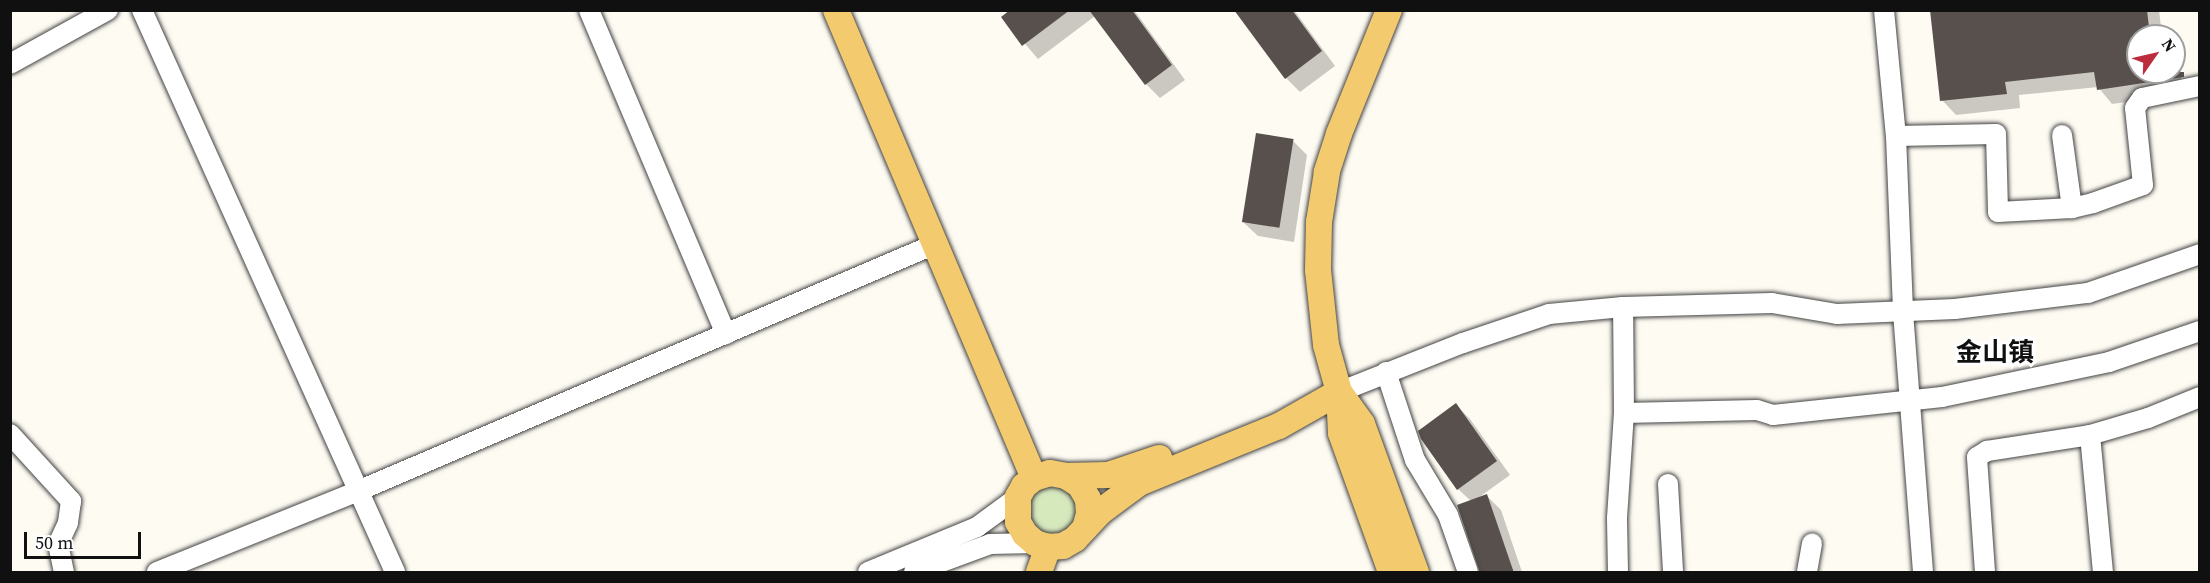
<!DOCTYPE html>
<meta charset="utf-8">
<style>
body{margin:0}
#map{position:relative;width:2210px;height:583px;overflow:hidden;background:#fefbf3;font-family:"Source Serif 4","Noto Sans SC",serif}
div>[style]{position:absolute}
.green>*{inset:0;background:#d6e9bd}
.shadow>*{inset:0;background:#0003}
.building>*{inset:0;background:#58504c;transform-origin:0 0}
.roads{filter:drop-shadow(0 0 2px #434343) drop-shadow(0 0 2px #434343)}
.minor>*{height:20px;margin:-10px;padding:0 10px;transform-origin:10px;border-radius:10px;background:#fff}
.major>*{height:26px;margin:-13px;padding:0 13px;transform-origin:13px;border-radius:13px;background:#f3ca6e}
span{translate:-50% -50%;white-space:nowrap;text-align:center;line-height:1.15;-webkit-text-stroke:6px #fff;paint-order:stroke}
.district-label{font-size:26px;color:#101010;font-weight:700}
.frame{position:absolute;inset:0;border:12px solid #101010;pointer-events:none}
.north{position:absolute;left:2126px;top:24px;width:60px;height:60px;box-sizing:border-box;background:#fff;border:2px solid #9f9f9f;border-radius:50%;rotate:56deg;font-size:16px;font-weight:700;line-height:24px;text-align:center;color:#101010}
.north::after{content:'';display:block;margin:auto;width:21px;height:27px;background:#bc2c3c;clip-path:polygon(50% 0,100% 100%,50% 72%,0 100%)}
.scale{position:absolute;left:24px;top:532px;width:117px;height:27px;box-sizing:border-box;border:3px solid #101010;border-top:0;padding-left:8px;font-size:18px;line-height:21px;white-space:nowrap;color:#101010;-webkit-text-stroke:4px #fff;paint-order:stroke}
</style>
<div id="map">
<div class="green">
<i style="clip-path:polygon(1039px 486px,1067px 487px,1079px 506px,1072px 527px,1051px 535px,1037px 530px,1026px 511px,1026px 504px)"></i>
</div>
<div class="shadow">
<i style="clip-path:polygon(1013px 10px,1134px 10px,1185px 80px,1160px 98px,1146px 84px,1095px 16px,1038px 59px,1003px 18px)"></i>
<i style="clip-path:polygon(1236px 10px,1294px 10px,1335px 66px,1300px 92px,1286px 78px)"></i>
<i style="clip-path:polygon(1931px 10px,2159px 10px,2162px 36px,2138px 36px,2138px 72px,2174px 72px,2174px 63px,2180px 69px,2183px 94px,2112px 104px,2098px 87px,2019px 95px,2020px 108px,1956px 115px,1942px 100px)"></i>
<i style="clip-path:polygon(1293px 141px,1307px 155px,1294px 242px,1258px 236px,1243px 222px)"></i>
<i style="clip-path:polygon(1456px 405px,1470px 419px,1510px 475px,1478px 498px,1487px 496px,1501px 510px,1522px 572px,1482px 572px,1471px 501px,1458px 489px)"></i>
</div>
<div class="building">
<i style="clip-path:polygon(1010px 10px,1070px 10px,1022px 46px,1001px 17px)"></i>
<i style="clip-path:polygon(1089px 10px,1132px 10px,1172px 65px,1145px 85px)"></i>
<i style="clip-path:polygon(1234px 10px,1292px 10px,1322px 51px,1285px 79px)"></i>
<i style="clip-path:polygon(1930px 10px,2147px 10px,2150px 36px,2138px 36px,2138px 72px,2184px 72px,2184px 77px,2097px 90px,2094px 72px,2005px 82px,2007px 94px,1940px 101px)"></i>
<i style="left:1256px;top:133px;width:38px;height:90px;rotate:9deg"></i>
<i style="clip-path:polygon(1456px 403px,1497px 461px,1457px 490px,1421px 439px,1418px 431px)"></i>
<i style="clip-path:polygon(1487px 494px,1514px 573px,1480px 573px,1459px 511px,1457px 505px)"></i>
</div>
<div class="roads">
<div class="minor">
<i style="left:142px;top:10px;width:616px;rotate:65.76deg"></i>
<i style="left:589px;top:10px;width:352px;rotate:67.1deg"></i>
<i style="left:1884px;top:10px;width:127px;rotate:84.6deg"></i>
<i style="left:1896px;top:136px;width:176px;rotate:87.7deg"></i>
<i style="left:1903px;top:312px;width:261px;rotate:85.6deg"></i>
<i style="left:10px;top:64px;width:112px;rotate:-28.9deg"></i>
<i style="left:2062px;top:135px;width:74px;rotate:82.2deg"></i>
<i style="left:1896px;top:136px;width:100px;rotate:-1.1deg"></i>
<i style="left:1996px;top:134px;width:78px;rotate:88.5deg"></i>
<i style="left:1998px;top:212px;width:74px;rotate:-3.1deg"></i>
<i style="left:2072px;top:208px;width:22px;rotate:-13deg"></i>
<i style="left:2093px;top:203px;width:53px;rotate:-19.8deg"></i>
<i style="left:2143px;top:185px;width:77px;rotate:-95.9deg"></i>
<i style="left:2135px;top:108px;width:12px;rotate:-55deg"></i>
<i style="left:2142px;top:98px;width:59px;rotate:-11.7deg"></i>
<i style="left:1386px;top:372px;width:93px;rotate:71.8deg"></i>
<i style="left:1415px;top:460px;width:64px;rotate:59deg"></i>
<i style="left:1448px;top:515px;width:60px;rotate:70.7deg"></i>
<i style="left:1339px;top:392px;width:133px;rotate:-21.6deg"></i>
<i style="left:1463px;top:343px;width:91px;rotate:-18.6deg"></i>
<i style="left:1549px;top:314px;width:74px;rotate:-5.4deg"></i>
<i style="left:1623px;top:307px;width:149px;rotate:-1.5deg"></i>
<i style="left:1772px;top:303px;width:66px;rotate:9.6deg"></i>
<i style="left:1837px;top:314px;width:118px;rotate:-2.4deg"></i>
<i style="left:1955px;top:309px;width:134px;rotate:-6.9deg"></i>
<i style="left:2088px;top:293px;width:119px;rotate:-19.2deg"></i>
<i style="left:1624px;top:413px;width:133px;rotate:-1.3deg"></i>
<i style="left:1757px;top:410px;width:17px;rotate:17deg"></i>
<i style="left:1773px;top:415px;width:170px;rotate:-6.1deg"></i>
<i style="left:1942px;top:397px;width:171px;rotate:-11.8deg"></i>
<i style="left:2109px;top:362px;width:96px;rotate:-18.8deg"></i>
<i style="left:10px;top:434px;width:91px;rotate:47.7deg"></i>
<i style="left:71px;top:501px;width:22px;rotate:98deg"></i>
<i style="left:68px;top:523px;width:23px;rotate:115deg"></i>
<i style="left:58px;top:544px;width:29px;rotate:78deg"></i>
<i style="left:2090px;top:435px;width:138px;rotate:84.6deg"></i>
<i style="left:1668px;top:484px;width:88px;rotate:86.7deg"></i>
<i style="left:157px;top:572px;width:217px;rotate:-21.9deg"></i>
<i style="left:358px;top:491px;width:628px;rotate:-23.17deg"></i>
<i style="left:868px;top:572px;width:118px;rotate:-22.4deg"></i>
<i style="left:977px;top:527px;width:51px;rotate:-36.2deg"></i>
<i style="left:914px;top:572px;width:81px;rotate:-20.2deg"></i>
<i style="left:990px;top:544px;width:45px;rotate:-1.3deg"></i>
<i style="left:1618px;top:572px;width:54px;rotate:-91.1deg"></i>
<i style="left:1617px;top:518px;width:105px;rotate:-86.2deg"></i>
<i style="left:1624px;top:413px;width:106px;rotate:-90.5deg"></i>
<i style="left:1807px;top:572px;width:29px;rotate:-80deg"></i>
<i style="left:1985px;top:572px;width:115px;rotate:-94deg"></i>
<i style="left:1977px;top:457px;width:12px;rotate:-31deg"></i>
<i style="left:1987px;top:451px;width:104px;rotate:-8.8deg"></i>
<i style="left:2090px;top:435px;width:60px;rotate:-16.3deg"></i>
<i style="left:2148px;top:418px;width:56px;rotate:-22deg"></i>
</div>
<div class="major">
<i style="left:836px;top:10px;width:508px;rotate:67.07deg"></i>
<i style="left:1389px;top:10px;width:134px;rotate:112deg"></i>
<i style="left:1339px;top:134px;width:40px;rotate:108deg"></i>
<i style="left:1327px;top:172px;width:51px;rotate:99.1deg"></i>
<i style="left:1319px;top:222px;width:48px;rotate:91.2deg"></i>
<i style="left:1318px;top:270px;width:75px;rotate:83.9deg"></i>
<i style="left:1326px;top:345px;width:49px;rotate:74.5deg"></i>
<i style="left:1339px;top:392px;width:41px;rotate:87.2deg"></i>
<i style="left:1341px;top:433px;width:148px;rotate:70.2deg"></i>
<i style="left:1339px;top:392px;width:39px;rotate:54deg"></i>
<i style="left:1362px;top:424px;width:158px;rotate:70deg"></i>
<i style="left:1066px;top:476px;width:42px;rotate:-1.4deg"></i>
<i style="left:1108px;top:475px;width:54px;rotate:-18.4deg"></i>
<i style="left:1085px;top:528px;width:15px;rotate:-74deg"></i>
<i style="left:1089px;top:514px;width:15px;rotate:-94deg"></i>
<i style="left:1088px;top:499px;width:16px;rotate:-120deg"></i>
<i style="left:1080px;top:485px;width:17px;rotate:-147deg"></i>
<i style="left:1066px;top:476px;width:16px;rotate:-169deg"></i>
<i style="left:1050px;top:473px;width:17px;rotate:163deg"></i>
<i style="left:1034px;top:478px;width:13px;rotate:141deg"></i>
<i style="left:1024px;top:486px;width:13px;rotate:119deg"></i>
<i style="left:1018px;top:497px;width:25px;rotate:90deg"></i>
<i style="left:1018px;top:522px;width:14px;rotate:60deg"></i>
<i style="left:1025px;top:534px;width:13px;rotate:42deg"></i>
<i style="left:1035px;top:543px;width:14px;rotate:17deg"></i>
<i style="left:1048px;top:547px;width:15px;rotate:-4deg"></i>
<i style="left:1063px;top:546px;width:14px;rotate:-30deg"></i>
<i style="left:1075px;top:539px;width:37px;rotate:-47deg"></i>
<i style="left:1100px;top:512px;width:49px;rotate:-36.6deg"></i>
<i style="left:1139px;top:483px;width:151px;rotate:-22.2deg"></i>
<i style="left:1279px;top:426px;width:69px;rotate:-29.5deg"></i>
<i style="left:1039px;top:572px;width:27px;rotate:-70deg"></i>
</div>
</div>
<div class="district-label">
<span style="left:1995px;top:353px">金山镇</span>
</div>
<div class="frame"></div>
<div class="north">N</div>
<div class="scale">50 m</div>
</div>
